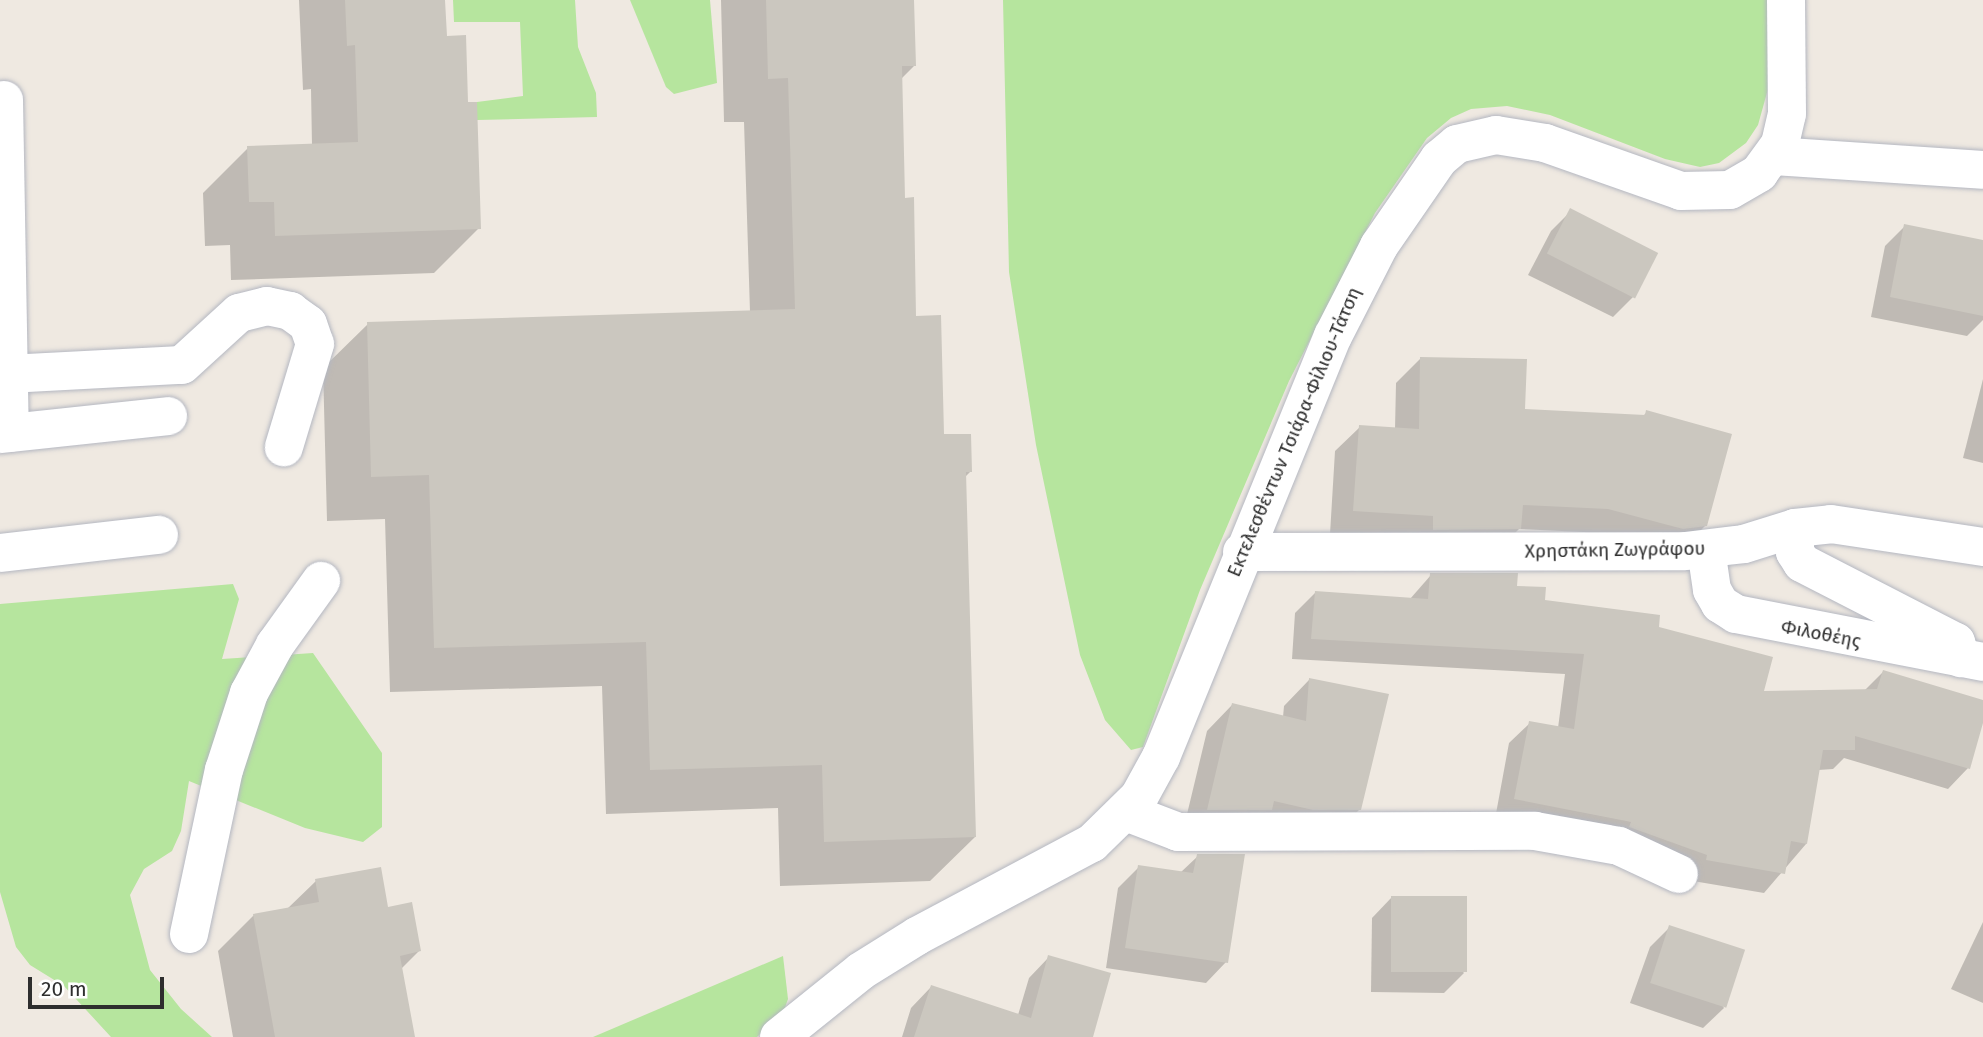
<!DOCTYPE html>
<meta charset="utf-8">
<style>
body{margin:0}
#map{position:relative;width:1983px;height:1037px;overflow:hidden;background:#efe9e1;font-family:"Fira Sans",sans-serif}
div>[style]{position:absolute}
.green>*{inset:0;background:#b6e59e}
.shadow>*{inset:0;background:#0003}
.building>*{inset:0;background:#cbc7bf;transform-origin:0 0}
.roads{filter:drop-shadow(0 0 2px #b4b7c1) drop-shadow(0 0 2px #b4b7c1)}
.minor>*{height:38px;margin:-19px;padding:0 19px;transform-origin:19px;border-radius:19px;background:#fff}
span{translate:-50% -50%;white-space:nowrap;text-align:center;line-height:1.15;-webkit-text-stroke:6px #fff;paint-order:stroke}
.street-label{font-size:19px;color:#2e2e2e}
.scale{position:absolute;left:28px;top:977px;width:136px;height:32px;box-sizing:border-box;border:4px solid #2e2e2e;border-top:0;padding-left:9px;font-size:21px;line-height:24px;white-space:nowrap;color:#2e2e2e;-webkit-text-stroke:5px #fff;paint-order:stroke}
</style>
<div id="map">
<div class="green">
<i style="clip-path:polygon(453px 0,575px 0,578px 47px,596px 93px,597px 117px,477px 120px,477px 102px,523px 96px,520px 22px,454px 22px)"></i>
<i style="clip-path:polygon(630px 0,710px 0,717px 83px,674px 94px,666px 87px)"></i>
<i style="clip-path:polygon(1003px 0,1768px 0,1768px 89px,1758px 125px,1746px 143px,1719px 163px,1700px 167px,1665px 159px,1550px 115px,1507px 106px,1471px 109px,1451px 118px,1427px 138px,1375px 213px,1289px 381px,1200px 590px,1143px 747px,1131px 750px,1105px 720px,1080px 655px,1036px 445px,1009px 272px)"></i>
<i style="clip-path:polygon(233px 584px,239px 599px,222px 659px,313px 653px,382px 753px,382px 827px,363px 842px,305px 828px,189px 781px,181px 831px,172px 851px,144px 869px,130px 895px,150px 970px,181px 1009px,212px 1037px,111px 1037px,64px 986px,30px 965px,16px 947px,0 892px,0 604px)"></i>
<i style="clip-path:polygon(783px 956px,788px 999px,783px 1013px,757px 1037px,593px 1037px)"></i>
</div>
<div class="shadow">
<i style="clip-path:polygon(299px 0,444px 0,445px 37px,466px 104px,479px 228px,434px 273px,231px 280px,230px 245px,205px 246px,203px 193px,248px 148px,312px 146px,311px 89px,303px 90px)"></i>
<i style="clip-path:polygon(721px 0,913px 0,914px 66px,900px 80px,903px 199px,915px 317px,942px 436px,971px 471px,964px 478px,975px 837px,930px 881px,780px 886px,778px 808px,606px 814px,602px 686px,390px 692px,385px 519px,327px 521px,323px 368px,368px 324px,750px 312px,744px 122px,724px 122px)"></i>
<i style="clip-path:polygon(1571px 211px,1633px 297px,1613px 317px,1528px 275px,1551px 231px)"></i>
<i style="clip-path:polygon(1905px 226px,1983px 241px,1983px 320px,1967px 336px,1871px 317px,1885px 246px)"></i>
<i style="clip-path:polygon(1420px 359px,1523px 411px,1642px 417px,1647px 412px,1706px 525px,1681px 550px,1583px 532px,1519px 529px,1495px 553px,1330px 534px,1335px 451px,1360px 427px,1395px 429px,1396px 383px)"></i>
<i style="clip-path:polygon(1983px 379px,1983px 463px,1963px 458px)"></i>
<i style="clip-path:polygon(1431px 575px,1516px 588px,1543px 602px,1657px 628px,1762px 692px,1864px 691px,1883px 672px,1983px 701px,1968px 768px,1948px 789px,1844px 758px,1833px 769px,1818px 770px,1806px 844px,1764px 893px,1687px 880px,1495px 819px,1509px 743px,1530px 723px,1558px 728px,1565px 674px,1292px 659px,1295px 613px,1315px 593px,1410px 599px)"></i>
<i style="clip-path:polygon(1309px 680px,1360px 809px,1334px 835px,1182px 835px,1207px 731px,1232px 705px,1283px 717px,1284px 706px)"></i>
<i style="clip-path:polygon(1198px 856px,1226px 962px,1206px 983px,1106px 968px,1118px 888px,1139px 867px,1180px 873px)"></i>
<i style="clip-path:polygon(316px 881px,387px 909px,419px 951px,401px 969px,413px 1037px,233px 1037px,218px 951px,254px 915px,287px 909px)"></i>
<i style="clip-path:polygon(1392px 897px,1464px 973px,1444px 993px,1371px 992px,1372px 918px)"></i>
<i style="clip-path:polygon(1983px 922px,1983px 1003px,1951px 989px)"></i>
<i style="clip-path:polygon(1670px 927px,1724px 1008px,1703px 1028px,1630px 1003px,1650px 947px)"></i>
<i style="clip-path:polygon(1049px 957px,1091px 1037px,902px 1037px,911px 1008px,931px 987px,1018px 1015px,1029px 978px)"></i>
</div>
<div class="building">
<i style="clip-path:polygon(345px 0,445px 0,447px 36px,466px 35px,468px 102px,477px 102px,481px 229px,275px 236px,274px 202px,249px 202px,247px 146px,358px 142px,355px 45px,347px 46px)"></i>
<i style="clip-path:polygon(766px 0,914px 0,916px 66px,902px 66px,905px 198px,914px 197px,916px 316px,941px 315px,944px 434px,971px 434px,972px 472px,966px 472px,976px 837px,824px 842px,822px 765px,650px 770px,646px 642px,434px 648px,429px 475px,371px 477px,367px 322px,795px 309px,788px 78px,768px 79px)"></i>
<i style="left:1570px;top:208px;width:99px;height:51px;rotate:27deg"></i>
<i style="clip-path:polygon(1904px 224px,1983px 240px,1983px 316px,1890px 297px)"></i>
<i style="clip-path:polygon(1420px 357px,1527px 359px,1525px 409px,1645px 415px,1646px 410px,1732px 434px,1707px 526px,1683px 529px,1608px 509px,1523px 505px,1521px 529px,1433px 530px,1433px 516px,1353px 511px,1359px 425px,1419px 429px)"></i>
<i style="clip-path:polygon(1430px 573px,1518px 573px,1517px 586px,1546px 587px,1545px 600px,1660px 615px,1659px 627px,1773px 657px,1764px 691px,1877px 689px,1883px 670px,1983px 700px,1983px 723px,1970px 769px,1855px 736px,1855px 750px,1823px 750px,1807px 844px,1791px 841px,1785px 874px,1706px 860px,1707px 855px,1629px 827px,1631px 822px,1514px 799px,1529px 721px,1574px 729px,1584px 654px,1311px 639px,1315px 591px,1428px 599px)"></i>
<i style="clip-path:polygon(1309px 678px,1389px 694px,1361px 810px,1313px 810px,1274px 801px,1272px 810px,1207px 810px,1232px 703px,1306px 721px)"></i>
<i style="clip-path:polygon(1197px 854px,1245px 854px,1228px 963px,1125px 948px,1138px 865px,1193px 873px)"></i>
<i style="clip-path:polygon(381px 867px,388px 907px,412px 902px,421px 951px,400px 956px,415px 1037px,275px 1037px,253px 914px,319px 902px,315px 879px)"></i>
<i style="left:1391px;top:896px;width:76px;height:76px"></i>
<i style="left:1669px;top:925px;width:80px;height:61px;rotate:18deg"></i>
<i style="clip-path:polygon(1048px 955px,1111px 973px,1093px 1037px,914px 1037px,931px 985px,1031px 1018px)"></i>
</div>
<div class="roads">
<div class="minor">
<i style="left:4px;top:100px;width:333px;rotate:89deg"></i>
<i style="left:1774px;top:156px;width:209px;rotate:3.8deg"></i>
<i style="left:8px;top:374px;width:174px;rotate:-3deg"></i>
<i style="left:182px;top:365px;width:77px;rotate:-42.4deg"></i>
<i style="left:239px;top:313px;width:29px;rotate:-14deg"></i>
<i style="left:267px;top:306px;width:24px;rotate:12deg"></i>
<i style="left:290px;top:311px;width:22px;rotate:36deg"></i>
<i style="left:308px;top:324px;width:21px;rotate:71deg"></i>
<i style="left:315px;top:344px;width:108px;rotate:106.8deg"></i>
<i style="left:0;top:434px;width:169px;rotate:-6.1deg"></i>
<i style="left:1795px;top:528px;width:24px;rotate:90deg"></i>
<i style="left:1795px;top:552px;width:13px;rotate:58deg"></i>
<i style="left:1802px;top:563px;width:173px;rotate:27.2deg"></i>
<i style="left:1956px;top:642px;width:17px;rotate:73deg"></i>
<i style="left:1706px;top:549px;width:41px;rotate:81.7deg"></i>
<i style="left:1712px;top:590px;width:16px;rotate:60deg"></i>
<i style="left:1720px;top:604px;width:19px;rotate:32deg"></i>
<i style="left:1736px;top:614px;width:252px;rotate:11deg"></i>
<i style="left:1242px;top:552px;width:443px;rotate:-0.1deg"></i>
<i style="left:1685px;top:551px;width:59px;rotate:-6.8deg"></i>
<i style="left:1744px;top:544px;width:53px;rotate:-17.4deg"></i>
<i style="left:1795px;top:528px;width:36px;rotate:-6deg"></i>
<i style="left:1831px;top:524px;width:154px;rotate:8.6deg"></i>
<i style="left:0;top:553px;width:160px;rotate:-6.5deg"></i>
<i style="left:1126px;top:812px;width:56px;rotate:21deg"></i>
<i style="left:1178px;top:832px;width:357px;rotate:-0.2deg"></i>
<i style="left:1535px;top:831px;width:85px;rotate:10.1deg"></i>
<i style="left:1619px;top:846px;width:66px;rotate:25deg"></i>
<i style="left:189px;top:934px;width:168px;rotate:-78deg"></i>
<i style="left:224px;top:770px;width:81px;rotate:-72deg"></i>
<i style="left:249px;top:693px;width:55px;rotate:-61.6deg"></i>
<i style="left:275px;top:645px;width:79px;rotate:-54.3deg"></i>
<i style="left:779px;top:1037px;width:105px;rotate:-38.8deg"></i>
<i style="left:861px;top:971px;width:66px;rotate:-32deg"></i>
<i style="left:917px;top:936px;width:198px;rotate:-28deg"></i>
<i style="left:1092px;top:843px;width:66px;rotate:-44.4deg"></i>
<i style="left:1139px;top:797px;width:46px;rotate:-61.2deg"></i>
<i style="left:1161px;top:757px;width:455px;rotate:-67.8deg"></i>
<i style="left:1333px;top:336px;width:101px;rotate:-62.9deg"></i>
<i style="left:1379px;top:246px;width:106px;rotate:-55.4deg"></i>
<i style="left:1439px;top:159px;width:23px;rotate:-40deg"></i>
<i style="left:1457px;top:144px;width:40px;rotate:-13deg"></i>
<i style="left:1496px;top:135px;width:50px;rotate:9.3deg"></i>
<i style="left:1545px;top:143px;width:144px;rotate:19.4deg"></i>
<i style="left:1681px;top:191px;width:49px;rotate:-1.2deg"></i>
<i style="left:1730px;top:190px;width:34px;rotate:-30deg"></i>
<i style="left:1759px;top:173px;width:36px;rotate:-54deg"></i>
<i style="left:1780px;top:144px;width:31px;rotate:-77deg"></i>
<i style="left:1787px;top:114px;width:114px;rotate:-90.5deg"></i>
</div>
</div>
<div class="street-label">
<span style="left:1294px;top:432px;rotate:-67deg">Εκτελεσθέντων Τσιάρα-Φίλιου-Τάτση</span>
<span style="left:1615px;top:550px;rotate:-1deg">Χρηστάκη Ζωγράφου</span>
<span style="left:1821px;top:634px;rotate:11deg">Φιλοθέης</span>
</div>
<div class="scale">20 m</div>
</div>
